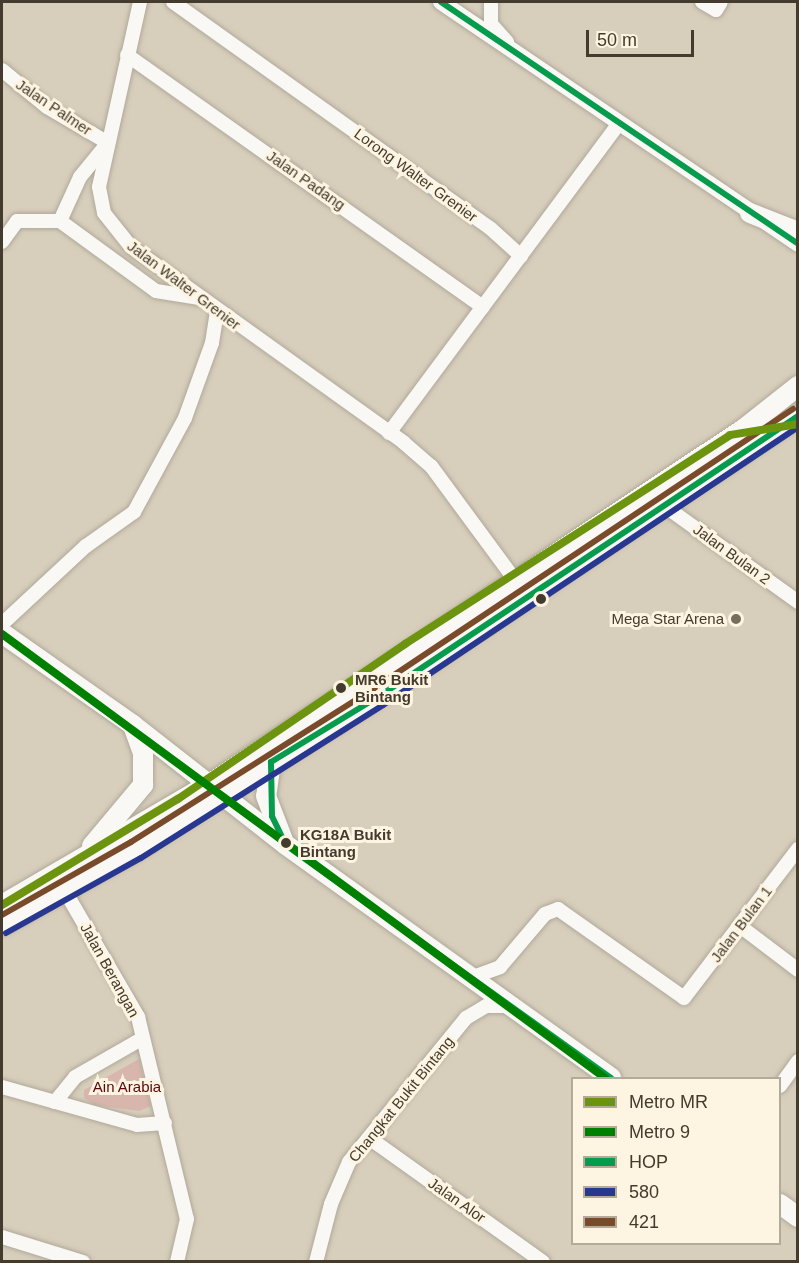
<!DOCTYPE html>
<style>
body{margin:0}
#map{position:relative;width:799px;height:1263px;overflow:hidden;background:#d8cebc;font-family:Helvetica,sans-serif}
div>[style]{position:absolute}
.green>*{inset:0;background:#d8b6ad}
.roads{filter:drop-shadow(0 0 2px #b0a99a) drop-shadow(0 0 2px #b0a99a)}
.minor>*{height:14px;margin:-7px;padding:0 7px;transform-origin:7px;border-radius:7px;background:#f9f8f5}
.tertiary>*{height:16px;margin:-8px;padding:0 8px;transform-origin:8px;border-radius:8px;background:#f9f8f5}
.secondary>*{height:20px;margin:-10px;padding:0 10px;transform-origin:10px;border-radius:10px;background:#f9f8f5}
.bus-1>*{height:6px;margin:-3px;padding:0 3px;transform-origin:3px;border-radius:3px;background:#079b4d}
.bus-2>*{height:6px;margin:-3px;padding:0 3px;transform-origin:3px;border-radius:3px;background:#283890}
.bus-3>*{height:6px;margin:-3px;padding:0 3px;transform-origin:3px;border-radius:3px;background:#7a4b2a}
.metro-1>*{height:8px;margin:-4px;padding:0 4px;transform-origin:4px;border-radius:4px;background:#6c940e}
.metro-2>*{height:8px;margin:-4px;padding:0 4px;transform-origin:4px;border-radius:4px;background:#008000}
.dots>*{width:16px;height:16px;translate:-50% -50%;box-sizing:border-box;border:3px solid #fef4e2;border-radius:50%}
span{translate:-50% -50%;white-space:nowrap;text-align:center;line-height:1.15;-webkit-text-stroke:6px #fef4e2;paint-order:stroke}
.street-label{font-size:15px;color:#433b2d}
.poi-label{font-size:15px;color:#433b2d}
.right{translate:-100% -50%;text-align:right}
.stop-label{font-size:15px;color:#433b2d;font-weight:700}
.left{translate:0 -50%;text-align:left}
.park-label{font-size:15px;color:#580710}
.frame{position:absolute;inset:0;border:3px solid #433b2d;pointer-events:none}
.legend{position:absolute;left:571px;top:1077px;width:210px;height:168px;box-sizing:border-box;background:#fef4e2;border:2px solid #b3aa9a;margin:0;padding:8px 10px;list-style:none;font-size:18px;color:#433b2d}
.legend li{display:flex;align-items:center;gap:12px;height:30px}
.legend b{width:30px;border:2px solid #b3aa9a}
.scale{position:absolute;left:586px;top:30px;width:108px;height:27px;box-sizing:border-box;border:3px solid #433b2d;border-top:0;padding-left:8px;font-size:18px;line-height:21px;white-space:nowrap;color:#433b2d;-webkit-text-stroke:4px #fef4e2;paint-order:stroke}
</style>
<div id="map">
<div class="green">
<i style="clip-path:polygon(139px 1059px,151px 1106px,139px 1111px,95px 1105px,84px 1098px,84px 1090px)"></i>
</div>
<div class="roads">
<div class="minor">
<i style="left:140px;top:2px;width:189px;rotate:102.5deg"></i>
<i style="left:99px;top:187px;width:26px;rotate:79deg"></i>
<i style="left:104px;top:213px;width:43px;rotate:51.5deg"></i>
<i style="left:131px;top:247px;width:335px;rotate:35.6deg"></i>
<i style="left:403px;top:442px;width:37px;rotate:41deg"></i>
<i style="left:431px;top:466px;width:142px;rotate:53.6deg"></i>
<i style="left:173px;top:2px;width:389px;rotate:35.5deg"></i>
<i style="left:490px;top:228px;width:42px;rotate:42.1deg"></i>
<i style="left:491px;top:2px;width:22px;rotate:90deg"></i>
<i style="left:491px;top:24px;width:24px;rotate:48deg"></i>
<i style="left:702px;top:2px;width:16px;rotate:30deg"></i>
<i style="left:716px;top:10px;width:9px;rotate:-58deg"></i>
<i style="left:127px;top:55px;width:436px;rotate:35.3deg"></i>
<i style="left:2px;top:70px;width:58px;rotate:39.4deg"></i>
<i style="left:47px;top:107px;width:71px;rotate:30.5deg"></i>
<i style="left:60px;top:221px;width:119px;rotate:36.1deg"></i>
<i style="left:156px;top:291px;width:44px;rotate:9.2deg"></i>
<i style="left:60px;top:221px;width:48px;rotate:-65.6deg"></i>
<i style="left:80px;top:177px;width:43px;rotate:-50.7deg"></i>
<i style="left:2px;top:242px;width:26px;rotate:-54deg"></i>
<i style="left:17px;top:221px;width:43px"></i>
<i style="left:389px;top:433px;width:386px;rotate:-53.4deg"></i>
<i style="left:666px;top:507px;width:163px;rotate:35.7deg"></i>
<i style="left:2px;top:624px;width:115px;rotate:-42.9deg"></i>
<i style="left:86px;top:546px;width:59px;rotate:-35.3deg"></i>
<i style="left:134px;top:512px;width:107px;rotate:-61.5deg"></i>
<i style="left:185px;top:418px;width:80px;rotate:-70.2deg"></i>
<i style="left:212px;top:343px;width:32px;rotate:-81deg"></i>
<i style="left:65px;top:891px;width:146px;rotate:59.9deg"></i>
<i style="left:138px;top:1017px;width:208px;rotate:76.4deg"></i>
<i style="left:187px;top:1219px;width:44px;rotate:103.1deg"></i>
<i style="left:740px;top:926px;width:73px;rotate:37.2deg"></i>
<i style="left:473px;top:977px;width:29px;rotate:-20deg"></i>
<i style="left:500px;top:967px;width:70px;rotate:-49.7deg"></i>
<i style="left:545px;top:914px;width:14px;rotate:-21deg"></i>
<i style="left:558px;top:909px;width:154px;rotate:35.2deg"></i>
<i style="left:684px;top:998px;width:188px;rotate:-52.6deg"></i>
<i style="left:780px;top:1086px;width:31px;rotate:-54deg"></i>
<i style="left:2px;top:1087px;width:140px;rotate:15.7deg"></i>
<i style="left:137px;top:1125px;width:28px;rotate:-4deg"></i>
<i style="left:55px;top:1102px;width:32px;rotate:-51deg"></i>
<i style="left:75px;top:1077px;width:78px;rotate:-29.8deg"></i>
<i style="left:372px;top:1140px;width:210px;rotate:35.5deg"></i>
<i style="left:2px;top:1237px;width:85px;rotate:17.2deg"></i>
<i style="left:316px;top:1262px;width:60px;rotate:-75.5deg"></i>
<i style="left:331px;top:1204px;width:46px;rotate:-66.8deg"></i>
<i style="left:349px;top:1162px;width:186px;rotate:-50.9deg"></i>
<i style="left:466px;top:1018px;width:23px;rotate:-31deg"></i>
<i style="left:486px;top:1006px;width:24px"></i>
</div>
<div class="tertiary">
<i style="left:441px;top:2px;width:431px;rotate:34.1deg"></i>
</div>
<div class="secondary">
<i style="left:750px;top:213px;width:52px;rotate:21.6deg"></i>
<i style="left:2px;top:633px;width:160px;rotate:35.1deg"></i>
<i style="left:133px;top:725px;width:194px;rotate:38.1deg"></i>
<i style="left:286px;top:845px;width:400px;rotate:35.6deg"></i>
<i style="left:271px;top:762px;width:34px;rotate:98deg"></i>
<i style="left:266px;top:796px;width:47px;rotate:68.9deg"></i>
<i style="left:92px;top:846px;width:80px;rotate:-50.1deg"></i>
<i style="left:143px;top:785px;width:32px;rotate:-90deg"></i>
<i style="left:143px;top:753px;width:30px;rotate:-110deg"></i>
<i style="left:2px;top:905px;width:242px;rotate:-30.3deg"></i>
<i style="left:211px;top:783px;width:641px;rotate:-33.62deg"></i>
<i style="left:745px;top:428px;width:68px;rotate:-38.4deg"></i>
<i style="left:2px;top:925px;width:154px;rotate:-29.2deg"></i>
<i style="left:136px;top:850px;width:286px;rotate:-32.3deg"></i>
<i style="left:378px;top:697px;width:505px;rotate:-33.78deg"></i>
<i style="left:780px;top:1204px;width:22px;rotate:36deg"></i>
</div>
</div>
<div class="bus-1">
<i style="left:441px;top:2px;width:431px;rotate:34.1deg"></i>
<i style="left:611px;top:1078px;width:400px;rotate:-144.4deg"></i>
<i style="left:286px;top:845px;width:32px;rotate:-116deg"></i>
<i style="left:272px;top:816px;width:54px;rotate:-91.1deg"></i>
<i style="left:271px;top:762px;width:125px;rotate:-31.3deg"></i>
<i style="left:378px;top:697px;width:505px;rotate:-33.78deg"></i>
</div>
<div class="bus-2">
<i style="left:6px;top:933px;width:154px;rotate:-29.1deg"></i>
<i style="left:141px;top:858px;width:286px;rotate:-32.3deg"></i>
<i style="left:383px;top:705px;width:500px;rotate:-33.8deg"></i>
</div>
<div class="bus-3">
<i style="left:2px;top:915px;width:148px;rotate:-29.5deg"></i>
<i style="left:131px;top:842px;width:286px;rotate:-32.3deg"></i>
<i style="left:373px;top:689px;width:505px;rotate:-33.69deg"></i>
</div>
<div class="metro-1">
<i style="left:2px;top:905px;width:205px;rotate:-31.1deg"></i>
<i style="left:178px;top:799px;width:275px;rotate:-34.3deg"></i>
<i style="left:405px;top:644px;width:386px;rotate:-32.7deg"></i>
<i style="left:730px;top:435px;width:69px;rotate:-9.2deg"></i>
</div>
<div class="metro-2">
<i style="left:2px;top:634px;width:749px;rotate:36.36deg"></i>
</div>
<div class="dots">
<i style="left:541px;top:599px;background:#433b2d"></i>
<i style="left:736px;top:619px;background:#776e5f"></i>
<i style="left:341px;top:688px;background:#433b2d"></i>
<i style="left:286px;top:843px;background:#433b2d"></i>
</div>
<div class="street-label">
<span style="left:54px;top:107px;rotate:34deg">Jalan Palmer</span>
<span style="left:416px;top:175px;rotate:36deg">Lorong Walter Grenier</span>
<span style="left:306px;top:180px;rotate:35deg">Jalan Padang</span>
<span style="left:184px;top:285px;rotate:37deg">Jalan Walter Grenier</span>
<span style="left:732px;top:554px;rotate:36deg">Jalan Bulan 2</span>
<span style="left:741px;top:924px;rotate:-53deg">Jalan Bulan 1</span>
<span style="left:110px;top:970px;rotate:61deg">Jalan Berangan</span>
<span style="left:401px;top:1099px;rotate:-51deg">Changkat Bukit Bintang</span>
<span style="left:457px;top:1200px;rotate:35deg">Jalan Alor</span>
</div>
<div class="poi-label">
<span class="right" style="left:724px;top:619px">Mega Star Arena</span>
</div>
<div class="stop-label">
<span class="left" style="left:355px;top:688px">MR6 Bukit<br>Bintang</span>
<span class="left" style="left:300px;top:843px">KG18A Bukit<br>Bintang</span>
</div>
<div class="park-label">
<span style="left:127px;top:1087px">Ain Arabia</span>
</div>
<div class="frame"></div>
<ul class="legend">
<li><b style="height:8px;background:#6c940e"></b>Metro MR</li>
<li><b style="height:8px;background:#008000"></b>Metro 9</li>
<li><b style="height:8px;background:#079b4d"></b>HOP</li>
<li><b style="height:8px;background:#283890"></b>580</li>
<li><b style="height:8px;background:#7a4b2a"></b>421</li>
</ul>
<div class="scale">50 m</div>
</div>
